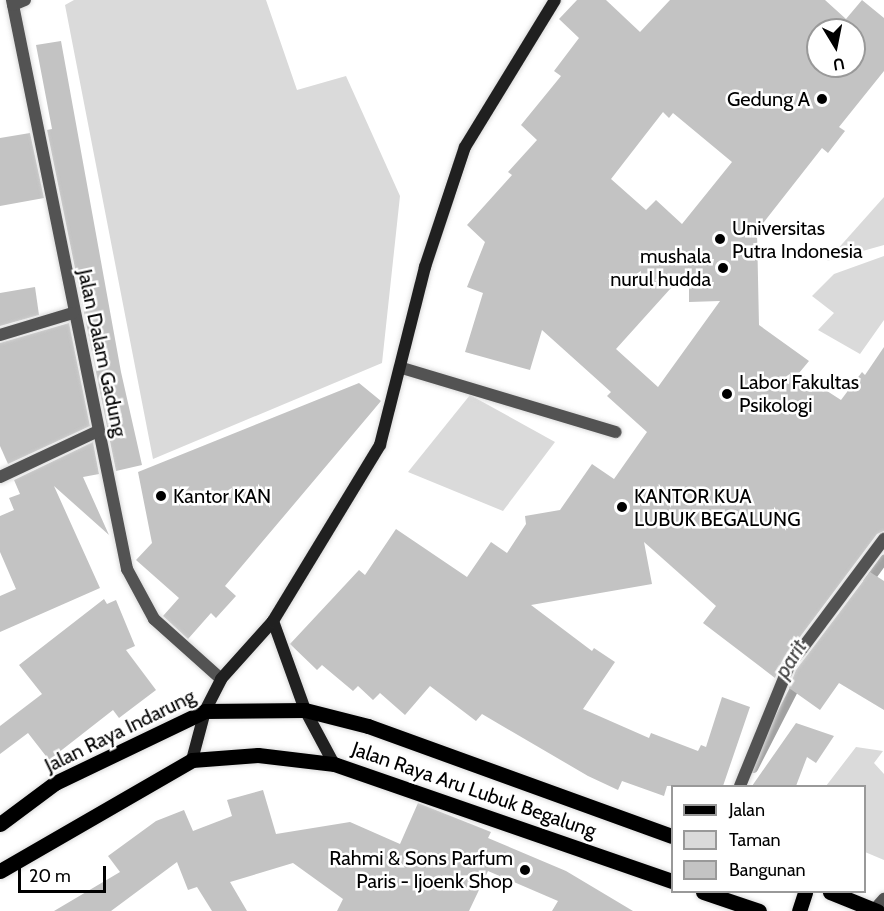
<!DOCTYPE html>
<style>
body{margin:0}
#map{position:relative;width:884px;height:911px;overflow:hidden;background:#fff;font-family:Cabin,sans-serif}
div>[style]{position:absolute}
.green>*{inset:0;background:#dadada}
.stream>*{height:9px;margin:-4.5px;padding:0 4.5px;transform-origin:4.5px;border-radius:4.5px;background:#a1a1a1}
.building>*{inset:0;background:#c3c3c3}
.roads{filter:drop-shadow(0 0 2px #dbdbdb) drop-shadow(0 0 2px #dbdbdb)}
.lane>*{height:12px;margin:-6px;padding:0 6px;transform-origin:6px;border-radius:6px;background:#535353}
.street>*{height:12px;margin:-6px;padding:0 6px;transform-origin:6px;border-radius:6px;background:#535353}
.secondary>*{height:12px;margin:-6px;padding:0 6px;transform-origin:6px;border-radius:6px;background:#202020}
.primary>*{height:15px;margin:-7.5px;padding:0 7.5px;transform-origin:7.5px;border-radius:7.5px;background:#000}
.dots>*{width:16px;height:16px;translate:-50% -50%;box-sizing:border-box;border:3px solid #fff;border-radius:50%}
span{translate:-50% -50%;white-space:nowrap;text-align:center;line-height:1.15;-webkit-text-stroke:5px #fff;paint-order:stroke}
.poi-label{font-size:20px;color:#000}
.right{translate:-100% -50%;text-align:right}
.left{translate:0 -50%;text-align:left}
.street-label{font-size:20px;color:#000}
.water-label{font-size:21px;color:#424242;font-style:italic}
.legend{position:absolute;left:671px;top:785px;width:195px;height:108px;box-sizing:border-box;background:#fff;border:2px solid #999;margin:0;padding:8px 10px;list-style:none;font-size:18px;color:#000}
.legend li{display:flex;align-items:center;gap:12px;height:30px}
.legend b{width:30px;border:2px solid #999}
.north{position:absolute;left:806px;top:18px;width:60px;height:60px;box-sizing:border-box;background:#fff;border:2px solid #999;border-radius:50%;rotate:170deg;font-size:16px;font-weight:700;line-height:24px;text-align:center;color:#000}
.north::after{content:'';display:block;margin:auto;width:21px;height:27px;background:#000;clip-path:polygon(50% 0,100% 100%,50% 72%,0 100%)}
.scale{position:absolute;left:18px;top:866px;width:88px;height:27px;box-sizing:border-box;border:3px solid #000;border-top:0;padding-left:8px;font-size:18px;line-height:21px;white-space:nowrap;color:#000;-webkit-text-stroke:4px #fff;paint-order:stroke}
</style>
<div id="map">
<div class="green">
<i style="clip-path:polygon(74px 0,266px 0,297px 90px,346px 76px,400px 196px,382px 363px,153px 459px,65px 5px)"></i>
<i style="clip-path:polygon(884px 197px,884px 245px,827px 261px)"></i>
<i style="clip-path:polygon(884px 256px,884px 320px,860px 354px,818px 330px,834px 313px,812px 296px,834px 274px)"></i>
<i style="clip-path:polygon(470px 395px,555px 442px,503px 511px,408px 472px)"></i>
<i style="clip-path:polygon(856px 747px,883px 751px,874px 763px,884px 774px,884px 860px,865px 852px,864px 786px,826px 786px)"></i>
</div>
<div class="stream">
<i style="left:867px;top:582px;width:29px;rotate:-54deg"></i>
<i style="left:753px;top:768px;width:97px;rotate:-62.9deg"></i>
</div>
<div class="building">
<i style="clip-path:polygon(evenodd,577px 0,606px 0,640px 32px,670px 0,825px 0,846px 19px,862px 0,884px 18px,884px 71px,839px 127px,845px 131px,828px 153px,822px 148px,757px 231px,759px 325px,809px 361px,799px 373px,841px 400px,862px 372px,865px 375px,884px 347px,884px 531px,877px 534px,782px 661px,775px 678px,703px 623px,716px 606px,644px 542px,652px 584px,531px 605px,592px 651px,594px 648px,615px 662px,583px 709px,649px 738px,651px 733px,698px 751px,701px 745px,706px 747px,722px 697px,750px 707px,723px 786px,667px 786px,664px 796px,622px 781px,618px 790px,588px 776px,482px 714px,476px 721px,430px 686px,405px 715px,380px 693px,373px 700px,358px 686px,353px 691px,322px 665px,317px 670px,290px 644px,359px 570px,365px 575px,396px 529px,467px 577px,491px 542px,507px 553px,526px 524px,525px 516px,560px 510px,592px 464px,614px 479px,647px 432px,607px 396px,611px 392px,542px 330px,530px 370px,465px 352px,483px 293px,467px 287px,485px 242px,467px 225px,512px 175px,508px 172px,537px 140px,521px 125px,561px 76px,554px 71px,579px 38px,559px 19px,577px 0,818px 30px,854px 30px,854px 66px,818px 66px,818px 30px,577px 0,663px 112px,669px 118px,673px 113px,732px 162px,682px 224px,656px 200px,646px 210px,611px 179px,663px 112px,577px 0,689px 268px,689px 302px,720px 301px,658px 387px,616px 349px,689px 268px)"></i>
<i style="clip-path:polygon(61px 41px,121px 372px,142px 465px,116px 471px,47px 130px,52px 129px,36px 45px)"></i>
<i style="clip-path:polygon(30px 133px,44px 198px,0 206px,0 138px)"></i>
<i style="clip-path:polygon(35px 287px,39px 315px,0 326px,0 293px)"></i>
<i style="clip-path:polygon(69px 323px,90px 426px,8px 464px,0 446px,0 343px)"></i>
<i style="clip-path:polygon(359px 383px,381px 401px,225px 586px,236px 596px,216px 618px,211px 613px,188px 639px,163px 616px,179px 598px,136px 560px,152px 543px,138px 472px)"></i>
<i style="clip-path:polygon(93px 442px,99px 474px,83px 477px,109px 535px,54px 486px,100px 588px,0 632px,0 596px,16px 589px,0 552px,0 516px,14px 510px,9px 498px,20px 494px,14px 480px)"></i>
<i style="clip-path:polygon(870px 572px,884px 581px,884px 710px,839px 683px,820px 710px,789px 688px,796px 670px)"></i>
<i style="clip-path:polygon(104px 599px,107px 604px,116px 600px,135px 646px,126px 650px,156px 690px,119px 718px,113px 710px,49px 760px,28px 733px,0 754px,0 726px,42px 694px,19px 665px)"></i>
<i style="clip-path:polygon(796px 723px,834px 736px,816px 763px,807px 757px,796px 786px,752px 786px)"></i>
<i style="clip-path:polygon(263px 790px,276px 834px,350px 822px,400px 844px,418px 803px,491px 832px,488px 838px,566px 871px,633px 911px,552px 911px,558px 901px,488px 871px,469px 911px,337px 911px,343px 899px,293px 863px,230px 882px,247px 911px,212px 911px,197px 887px,188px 890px,177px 862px,111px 911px,54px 911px,120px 872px,108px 856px,156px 821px,184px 810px,193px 831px,232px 816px,227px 800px)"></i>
</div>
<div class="roads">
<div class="lane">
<i style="left:740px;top:786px;width:130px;rotate:-67.8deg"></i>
<i style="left:789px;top:666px;width:159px;rotate:-53.2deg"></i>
<i style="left:874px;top:910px;width:15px;rotate:-48deg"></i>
</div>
<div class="street">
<i style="left:12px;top:0;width:581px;rotate:78.57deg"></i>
<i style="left:127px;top:569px;width:57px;rotate:61.6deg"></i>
<i style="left:154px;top:619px;width:90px;rotate:41.8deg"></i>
<i style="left:13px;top:5px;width:13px;rotate:-23deg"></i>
<i style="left:0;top:335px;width:76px;rotate:-16.8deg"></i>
<i style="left:402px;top:368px;width:223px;rotate:16.7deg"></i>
<i style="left:0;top:477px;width:108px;rotate:-25.1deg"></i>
</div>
<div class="secondary">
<i style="left:273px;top:621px;width:95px;rotate:70.2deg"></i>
<i style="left:305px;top:710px;width:61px;rotate:61.8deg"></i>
<i style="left:192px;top:760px;width:51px;rotate:-75.1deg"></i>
<i style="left:205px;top:711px;width:36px;rotate:-63deg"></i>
<i style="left:221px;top:679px;width:78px;rotate:-48.1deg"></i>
<i style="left:273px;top:621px;width:206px;rotate:-58.7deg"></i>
<i style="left:380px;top:445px;width:184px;rotate:-75.8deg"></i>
<i style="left:425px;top:267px;width:126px;rotate:-71.6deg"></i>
<i style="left:465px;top:147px;width:172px;rotate:-58.5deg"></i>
</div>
<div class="primary">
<i style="left:0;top:824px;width:69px;rotate:-36.7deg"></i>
<i style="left:55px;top:783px;width:166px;rotate:-25.6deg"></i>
<i style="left:205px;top:711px;width:100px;rotate:-0.6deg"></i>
<i style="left:305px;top:710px;width:65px;rotate:14.3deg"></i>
<i style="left:368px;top:726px;width:323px;rotate:19.9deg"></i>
<i style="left:0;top:871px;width:222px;rotate:-30deg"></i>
<i style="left:192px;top:760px;width:66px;rotate:-4.3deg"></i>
<i style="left:258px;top:755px;width:77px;rotate:6.8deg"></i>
<i style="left:334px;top:764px;width:358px;rotate:19.1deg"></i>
<i style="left:703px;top:892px;width:59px;rotate:18.7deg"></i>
<i style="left:830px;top:892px;width:51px;rotate:22deg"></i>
<i style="left:799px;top:911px;width:20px;rotate:-72deg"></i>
</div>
</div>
<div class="dots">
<i style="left:822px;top:99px;background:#000"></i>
<i style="left:720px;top:239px;background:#000"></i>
<i style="left:723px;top:268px;background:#000"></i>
<i style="left:727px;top:394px;background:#000"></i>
<i style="left:161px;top:496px;background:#000"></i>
<i style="left:622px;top:507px;background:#000"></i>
<i style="left:525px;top:870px;background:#000"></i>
</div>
<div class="poi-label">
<span class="right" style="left:810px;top:99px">Gedung A</span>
<span class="left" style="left:732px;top:240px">Universitas<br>Putra Indonesia</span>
<span class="right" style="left:711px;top:268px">mushala<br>nurul hudda</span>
<span class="left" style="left:739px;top:394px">Labor Fakultas<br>Psikologi</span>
<span class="left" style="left:173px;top:496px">Kantor KAN</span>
<span class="left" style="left:634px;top:508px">KANTOR KUA<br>LUBUK BEGALUNG</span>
<span class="right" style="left:513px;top:870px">Rahmi &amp; Sons Parfum<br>Paris - Ijoenk Shop</span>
</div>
<div class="street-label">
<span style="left:102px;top:353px;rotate:78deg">Jalan Dalam Gadung</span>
<span style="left:120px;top:731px;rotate:-26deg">Jalan Raya Indarung</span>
<span style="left:474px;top:790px;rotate:19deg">Jalan Raya Aru Lubuk Begalung</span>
</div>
<div class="water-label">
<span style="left:791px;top:659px;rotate:-58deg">parit</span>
</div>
<ul class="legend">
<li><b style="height:8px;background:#000"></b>Jalan</li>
<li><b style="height:16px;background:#dadada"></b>Taman</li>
<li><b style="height:16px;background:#c3c3c3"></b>Bangunan</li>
</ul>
<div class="north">U</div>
<div class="scale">20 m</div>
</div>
